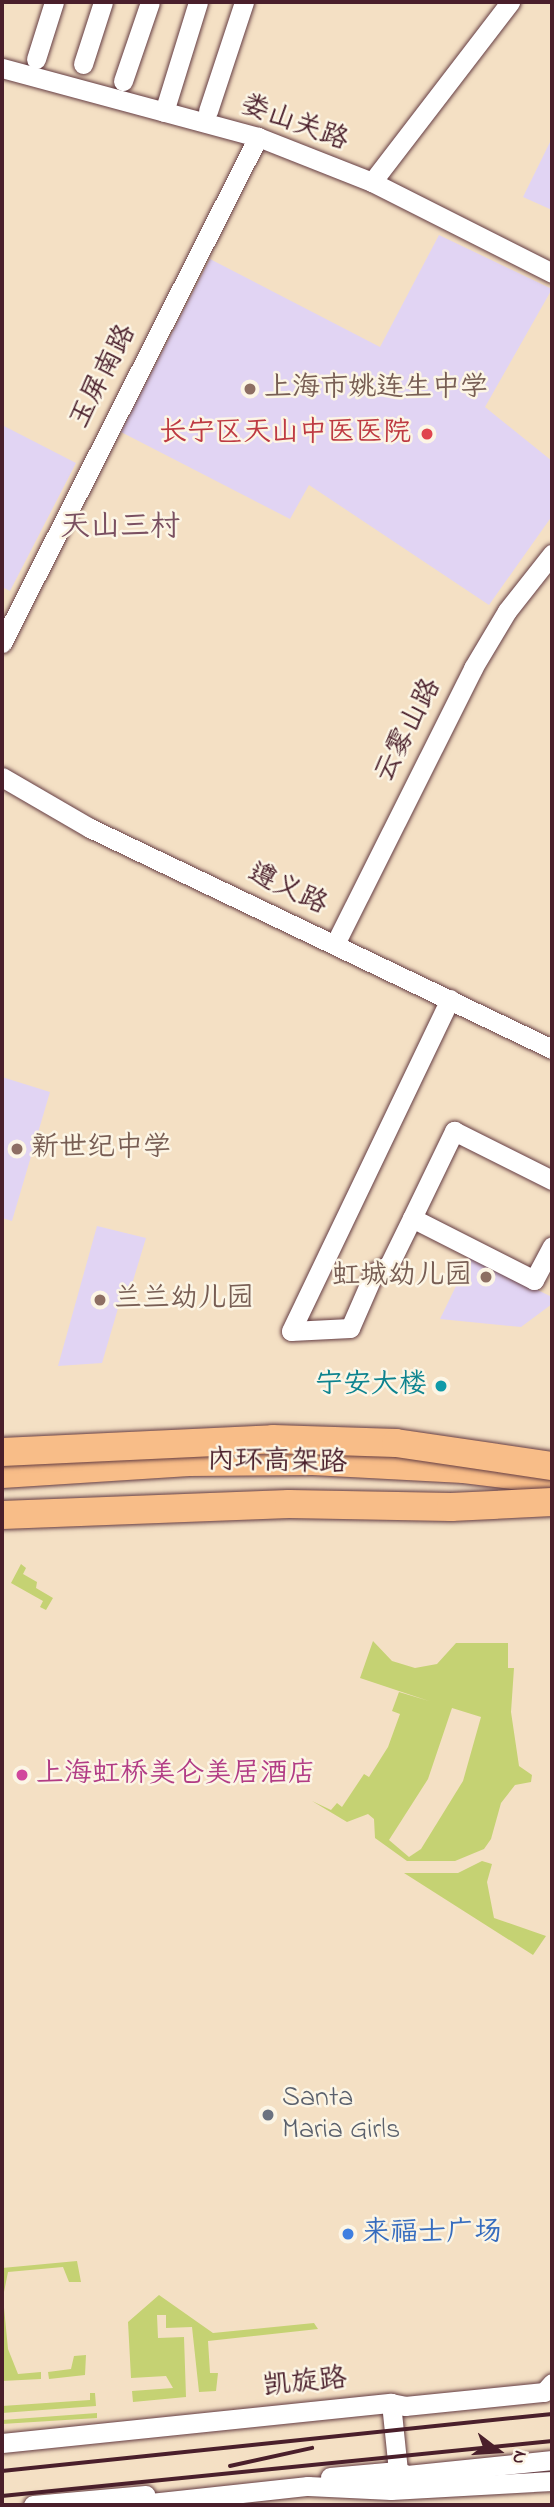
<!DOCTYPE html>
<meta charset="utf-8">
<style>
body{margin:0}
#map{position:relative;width:554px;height:2507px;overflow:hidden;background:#f4e0c4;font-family:"Indie Flower","LXGW WenKai TC",sans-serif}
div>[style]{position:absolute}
.built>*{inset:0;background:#e1d4f3}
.green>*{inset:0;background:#c5d273}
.roads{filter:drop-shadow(0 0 2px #643c42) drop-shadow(0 0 2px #643c42)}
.minor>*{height:19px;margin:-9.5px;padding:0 9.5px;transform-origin:9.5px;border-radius:9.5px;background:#fff}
.highway>*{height:28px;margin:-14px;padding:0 14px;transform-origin:14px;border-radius:14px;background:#f8bd88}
.rail>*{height:3.5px;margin:-1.75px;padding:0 1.75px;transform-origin:1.75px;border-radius:1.75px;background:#4a1f2b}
.bridges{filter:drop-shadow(0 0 2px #643c42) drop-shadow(0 0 2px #643c42)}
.highway-bridge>*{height:28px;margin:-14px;padding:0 14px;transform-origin:14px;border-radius:14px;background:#f8bd88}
.dots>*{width:19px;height:19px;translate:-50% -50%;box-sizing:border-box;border:4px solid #fcf5e5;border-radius:50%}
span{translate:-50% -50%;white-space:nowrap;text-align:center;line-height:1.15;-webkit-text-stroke:5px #fcf5e5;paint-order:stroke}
.street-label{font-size:28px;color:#4a1f2b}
.education-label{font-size:28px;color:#785e54}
.left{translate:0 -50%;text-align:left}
.right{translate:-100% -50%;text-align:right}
.health-label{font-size:28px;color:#be3a42}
.culture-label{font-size:28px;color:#0d838f}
.hotel-label{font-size:28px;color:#b23c85}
.worship-label{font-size:28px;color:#5b616d}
.shop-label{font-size:28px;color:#366cbe}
.neighbourhood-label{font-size:30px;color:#7a5061}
.frame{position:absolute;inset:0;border:4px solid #4a1f2b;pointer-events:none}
.north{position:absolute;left:463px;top:2416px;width:70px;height:70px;-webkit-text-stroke:5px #fcf5e5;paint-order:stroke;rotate:107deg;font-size:19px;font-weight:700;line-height:28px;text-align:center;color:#4a1f2b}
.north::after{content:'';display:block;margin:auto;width:24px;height:32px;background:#4a1f2b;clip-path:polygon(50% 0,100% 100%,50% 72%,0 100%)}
</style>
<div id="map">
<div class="built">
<i style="clip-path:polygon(552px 138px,552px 210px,523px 197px)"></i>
<i style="clip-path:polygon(439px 235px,552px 289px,485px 407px,552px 461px,552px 516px,489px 605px,309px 485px,290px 519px,121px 432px,210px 259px,380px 347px)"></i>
<i style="clip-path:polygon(2px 425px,76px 463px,10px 591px,2px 587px)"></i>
<i style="clip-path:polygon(2px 1077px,50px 1092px,12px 1221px,2px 1218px)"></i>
<i style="clip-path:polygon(97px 1226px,146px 1238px,129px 1294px,119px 1305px,102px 1363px,58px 1366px)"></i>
<i style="clip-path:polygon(470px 1257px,552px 1297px,552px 1304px,521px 1327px,440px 1319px)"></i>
</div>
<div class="green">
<i style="clip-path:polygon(21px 1564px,26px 1568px,23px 1574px,37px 1582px,36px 1588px,53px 1598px,46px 1610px,40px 1607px,43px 1601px,11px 1583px)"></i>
<i style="clip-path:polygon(evenodd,373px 1641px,392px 1661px,415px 1668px,437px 1664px,456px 1643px,508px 1643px,508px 1668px,514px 1668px,511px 1712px,519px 1766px,532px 1775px,531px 1782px,515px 1785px,501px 1803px,491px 1839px,484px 1849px,455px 1861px,407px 1861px,375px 1838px,374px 1819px,368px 1814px,347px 1822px,312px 1801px,331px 1810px,337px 1803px,342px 1807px,364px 1774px,369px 1777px,388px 1747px,400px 1714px,392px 1711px,399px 1692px,429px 1701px,360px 1678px,373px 1641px,452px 1708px,481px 1717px,463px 1781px,421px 1849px,409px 1857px,389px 1840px,428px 1779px,452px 1708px)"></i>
<i style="clip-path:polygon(482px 1861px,492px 1864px,487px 1882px,494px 1918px,546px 1936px,533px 1955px,404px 1873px,458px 1873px)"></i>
<i style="clip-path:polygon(77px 2261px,81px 2282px,69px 2282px,63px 2267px,8px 2272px,3px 2297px,8px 2349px,18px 2374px,41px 2372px,41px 2379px,2px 2381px,2px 2268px)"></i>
<i style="clip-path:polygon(159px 2295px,213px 2333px,314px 2323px,318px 2329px,208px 2341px,210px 2373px,218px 2373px,216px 2391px,199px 2392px,192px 2327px,166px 2328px,166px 2315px,157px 2315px,158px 2338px,184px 2337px,186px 2397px,133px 2402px,132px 2391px,173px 2388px,166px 2376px,131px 2378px,128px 2322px)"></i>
<i style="clip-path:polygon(86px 2355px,85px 2375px,49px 2379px,48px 2372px,71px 2369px,74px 2356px)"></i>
<i style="clip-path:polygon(90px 2393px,95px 2393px,96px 2406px,2px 2413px,2px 2406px,90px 2400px)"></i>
<i style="clip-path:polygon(97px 2413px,97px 2418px,2px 2424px,2px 2420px)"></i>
</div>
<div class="roads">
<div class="minor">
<i style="left:36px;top:59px;width:60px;rotate:-72.5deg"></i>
<i style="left:83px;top:64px;width:65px;rotate:-72.1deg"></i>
<i style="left:2px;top:68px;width:265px;rotate:15.1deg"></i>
<i style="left:258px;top:137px;width:123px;rotate:21.5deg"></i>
<i style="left:372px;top:182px;width:202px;rotate:26.8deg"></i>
<i style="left:123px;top:81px;width:83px;rotate:-71.1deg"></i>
<i style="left:208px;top:111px;width:115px;rotate:-71.7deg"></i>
<i style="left:164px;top:112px;width:115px;rotate:-72.8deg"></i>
<i style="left:372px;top:182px;width:227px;rotate:-52.5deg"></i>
<i style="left:2px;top:643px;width:567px;rotate:-63.16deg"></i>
<i style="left:2px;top:777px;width:102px;rotate:30.1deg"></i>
<i style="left:90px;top:828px;width:512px;rotate:25.56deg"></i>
<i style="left:335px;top:944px;width:309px;rotate:-63.4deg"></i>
<i style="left:473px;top:668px;width:66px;rotate:-59.2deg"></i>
<i style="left:507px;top:611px;width:73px;rotate:-51.7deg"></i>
<i style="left:450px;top:999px;width:368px;rotate:115.6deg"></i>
<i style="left:291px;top:1331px;width:59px;rotate:-2.9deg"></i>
<i style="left:350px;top:1328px;width:60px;rotate:-66.4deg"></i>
<i style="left:374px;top:1273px;width:17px;rotate:-28deg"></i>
<i style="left:389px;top:1265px;width:52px;rotate:-63.9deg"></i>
<i style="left:412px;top:1218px;width:137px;rotate:26.9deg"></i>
<i style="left:534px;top:1280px;width:38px;rotate:-62deg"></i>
<i style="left:412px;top:1218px;width:97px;rotate:-64.2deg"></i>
<i style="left:454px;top:1131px;width:110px;rotate:26.6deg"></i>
<i style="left:391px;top:2403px;width:14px;rotate:12deg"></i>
<i style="left:405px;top:2406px;width:140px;rotate:-5.8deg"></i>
<i style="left:544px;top:2392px;width:12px;rotate:-48deg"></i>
<i style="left:2px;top:2443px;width:391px;rotate:-5.9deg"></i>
<i style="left:391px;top:2403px;width:68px;rotate:84.1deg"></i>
<i style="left:398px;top:2471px;width:10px;rotate:24deg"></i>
<i style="left:407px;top:2475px;width:146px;rotate:-5.9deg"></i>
<i style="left:330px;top:2477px;width:68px;rotate:-5deg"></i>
<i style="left:33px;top:2505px;width:113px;rotate:-5.1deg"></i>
<i style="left:132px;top:2505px;width:177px;rotate:-6.2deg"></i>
<i style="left:308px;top:2486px;width:83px;rotate:2.8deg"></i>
<i style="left:391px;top:2490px;width:161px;rotate:-3.2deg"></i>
</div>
<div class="highway">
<i style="left:2px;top:1474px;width:187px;rotate:-3.7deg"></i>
<i style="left:189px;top:1462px;width:124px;rotate:-0.5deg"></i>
<i style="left:313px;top:1461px;width:151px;rotate:3deg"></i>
<i style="left:464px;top:1469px;width:89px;rotate:7.1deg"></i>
</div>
</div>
<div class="rail">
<i style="left:230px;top:2466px;width:84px;rotate:-12.4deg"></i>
<i style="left:2px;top:2471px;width:553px;rotate:-5.92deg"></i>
<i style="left:2px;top:2496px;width:553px;rotate:-5.71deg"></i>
</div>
<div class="bridges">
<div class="highway-bridge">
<i style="left:2px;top:1452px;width:271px;rotate:-2.7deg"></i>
<i style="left:273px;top:1439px;width:123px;rotate:1.9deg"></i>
<i style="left:396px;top:1443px;width:158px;rotate:8.4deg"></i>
<i style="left:2px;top:1515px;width:287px;rotate:-2.2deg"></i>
<i style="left:289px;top:1504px;width:162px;rotate:1.1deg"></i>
<i style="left:451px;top:1507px;width:101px;rotate:-2.8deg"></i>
</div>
</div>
<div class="dots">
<i style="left:250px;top:389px;background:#8d6e63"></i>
<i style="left:427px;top:434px;background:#e0444e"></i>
<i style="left:17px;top:1149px;background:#8d6e63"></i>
<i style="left:486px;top:1277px;background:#8d6e63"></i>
<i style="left:100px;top:1300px;background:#8d6e63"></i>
<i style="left:441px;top:1386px;background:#0f9aa8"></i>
<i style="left:22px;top:1775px;background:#d1479c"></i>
<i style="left:268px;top:2115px;background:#6b7280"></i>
<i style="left:348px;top:2234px;background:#3f7fe0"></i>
</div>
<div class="street-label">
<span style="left:294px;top:124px;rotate:20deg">娄山关路</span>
<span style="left:104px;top:377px;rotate:-63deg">玉屏南路</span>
<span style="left:409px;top:731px;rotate:-63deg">云雾山路</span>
<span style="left:287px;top:890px;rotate:25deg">遵义路</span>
<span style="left:277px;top:1463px;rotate:1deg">内环高架路</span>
<span style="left:305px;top:2384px;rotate:-6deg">凯旋路</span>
</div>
<div class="education-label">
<span class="left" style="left:264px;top:389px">上海市姚连生中学</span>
<span class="left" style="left:31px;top:1149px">新世纪中学</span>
<span class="right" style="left:472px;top:1277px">虹城幼儿园</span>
<span class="left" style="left:114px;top:1300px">兰兰幼儿园</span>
</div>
<div class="health-label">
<span class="right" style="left:411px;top:434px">长宁区天山中医医院</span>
</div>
<div class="culture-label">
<span class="right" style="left:427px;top:1386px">宁安大楼</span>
</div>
<div class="hotel-label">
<span class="left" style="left:36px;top:1775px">上海虹桥美仑美居酒店</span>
</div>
<div class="worship-label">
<span class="left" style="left:282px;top:2115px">Santa<br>Maria Girls</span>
</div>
<div class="shop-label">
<span class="left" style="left:362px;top:2234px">来福士广场</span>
</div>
<div class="neighbourhood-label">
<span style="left:120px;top:528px">天山三村</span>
</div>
<div class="frame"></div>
<div class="north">N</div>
</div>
